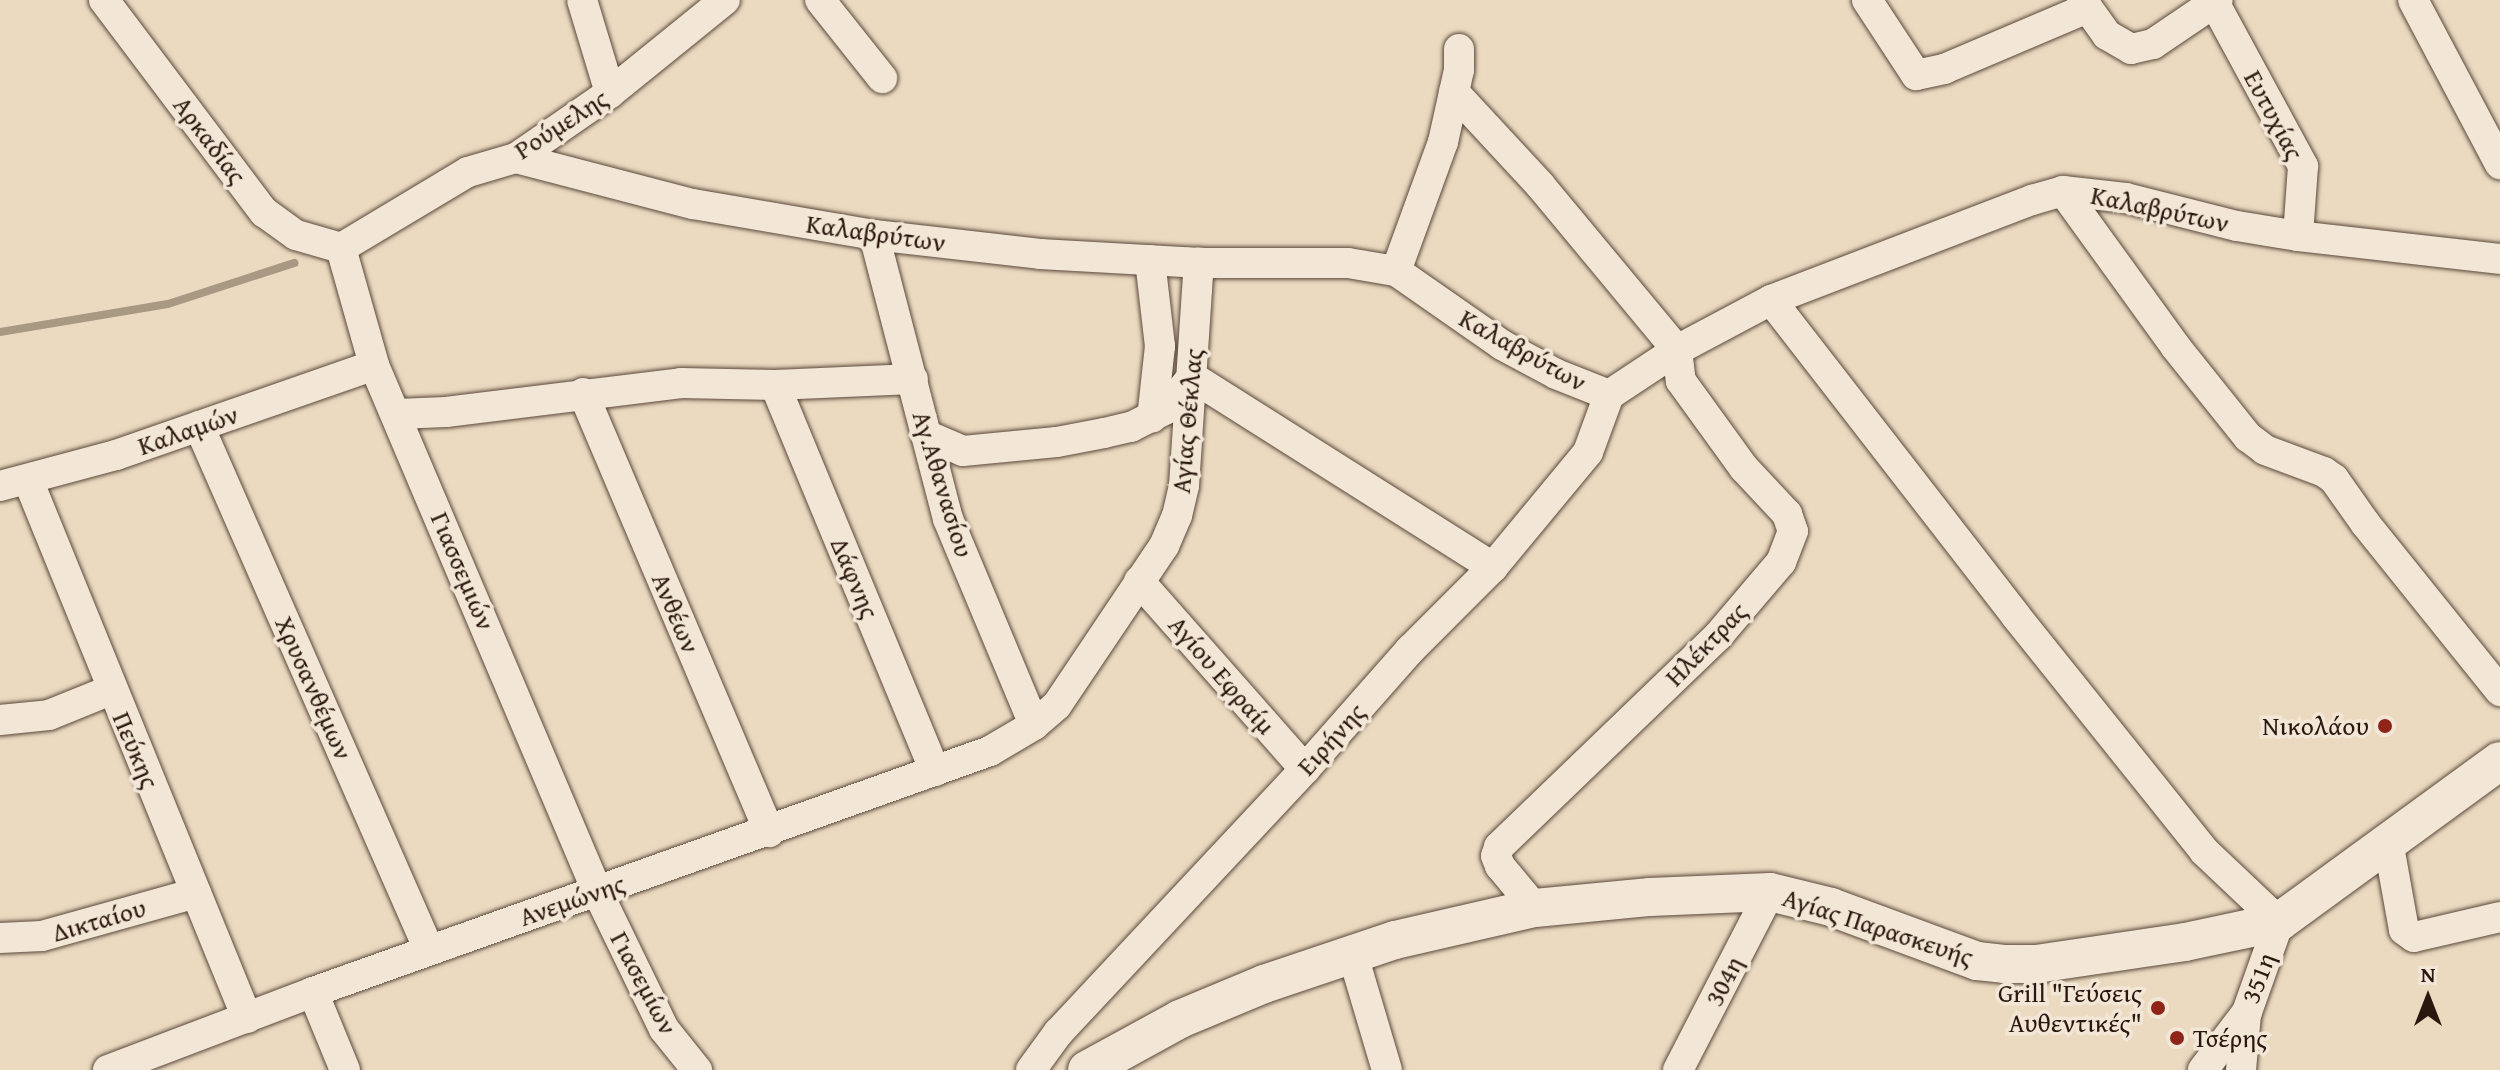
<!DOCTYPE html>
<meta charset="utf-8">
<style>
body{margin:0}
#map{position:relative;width:2500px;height:1070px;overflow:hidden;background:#ebdac0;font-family:"Gentium Book Plus",serif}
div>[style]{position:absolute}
.stream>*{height:8px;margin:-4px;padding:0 4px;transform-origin:4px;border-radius:4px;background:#a99884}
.roads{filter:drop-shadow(0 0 2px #5a483b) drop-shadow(0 0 2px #5a483b)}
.minor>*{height:30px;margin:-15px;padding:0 15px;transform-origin:15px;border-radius:15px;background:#f2e7d6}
.tertiary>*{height:38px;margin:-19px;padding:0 19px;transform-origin:19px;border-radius:19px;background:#f2e7d6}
.dots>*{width:22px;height:22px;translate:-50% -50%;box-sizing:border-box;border:4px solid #f2e7d6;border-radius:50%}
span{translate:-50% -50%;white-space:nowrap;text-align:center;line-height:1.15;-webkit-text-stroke:7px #f2e7d6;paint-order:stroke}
.street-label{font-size:26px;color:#2a170f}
.poi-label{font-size:26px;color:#2a170f}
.right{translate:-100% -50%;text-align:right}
.left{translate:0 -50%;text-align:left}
.north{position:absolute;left:2388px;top:958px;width:80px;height:80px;-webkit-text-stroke:6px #f2e7d6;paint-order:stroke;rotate:0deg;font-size:22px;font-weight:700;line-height:32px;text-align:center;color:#2a170f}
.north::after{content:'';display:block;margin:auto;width:28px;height:36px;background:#2a170f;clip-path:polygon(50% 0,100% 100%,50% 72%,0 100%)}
</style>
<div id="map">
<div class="stream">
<i style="left:0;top:332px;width:170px;rotate:-9.5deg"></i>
<i style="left:168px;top:304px;width:133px;rotate:-18deg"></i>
</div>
<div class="roads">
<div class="minor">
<i style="left:104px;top:0;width:266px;rotate:53deg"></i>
<i style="left:264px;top:212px;width:39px;rotate:36deg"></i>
<i style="left:296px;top:235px;width:47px;rotate:16.1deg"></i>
<i style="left:582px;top:0;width:97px;rotate:73.2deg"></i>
<i style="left:820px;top:0;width:100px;rotate:51.5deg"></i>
<i style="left:1867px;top:0;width:90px;rotate:56.8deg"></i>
<i style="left:1916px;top:75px;width:29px;rotate:-12deg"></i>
<i style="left:1944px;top:69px;width:156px;rotate:-23deg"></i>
<i style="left:2082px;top:0;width:43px;rotate:54.5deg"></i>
<i style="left:2107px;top:35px;width:28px;rotate:30deg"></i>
<i style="left:2131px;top:49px;width:23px;rotate:-13deg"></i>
<i style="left:2153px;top:44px;width:78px;rotate:-34.1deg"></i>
<i style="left:2413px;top:0;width:186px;rotate:62.1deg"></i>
<i style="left:2214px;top:2px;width:187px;rotate:61.5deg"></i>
<i style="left:2303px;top:166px;width:70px;rotate:94.1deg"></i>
<i style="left:1454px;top:92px;width:127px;rotate:47.2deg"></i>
<i style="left:1540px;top:185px;width:214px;rotate:50.3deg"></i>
<i style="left:1677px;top:350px;width:31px;rotate:83deg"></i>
<i style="left:1681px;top:381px;width:107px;rotate:54.1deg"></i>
<i style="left:1744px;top:468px;width:63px;rotate:46.9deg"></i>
<i style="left:1787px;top:514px;width:18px;rotate:71deg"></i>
<i style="left:1793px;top:531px;width:33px;rotate:111deg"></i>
<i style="left:1781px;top:562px;width:97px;rotate:130.4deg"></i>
<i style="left:1718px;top:636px;width:304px;rotate:136.1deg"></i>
<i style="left:1499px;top:847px;width:9px;rotate:108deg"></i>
<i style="left:1496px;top:856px;width:11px;rotate:68deg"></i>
<i style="left:1500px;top:866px;width:55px;rotate:50.2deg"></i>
<i style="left:516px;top:158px;width:183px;rotate:14.6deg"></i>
<i style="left:693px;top:204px;width:184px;rotate:9.7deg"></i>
<i style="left:874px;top:235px;width:167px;rotate:6.5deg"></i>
<i style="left:1040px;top:254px;width:159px;rotate:3.2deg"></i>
<i style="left:1199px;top:263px;width:149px"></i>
<i style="left:1348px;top:263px;width:49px;rotate:9.5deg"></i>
<i style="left:1396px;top:271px;width:129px;rotate:34.9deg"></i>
<i style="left:1502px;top:345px;width:61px;rotate:28.2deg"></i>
<i style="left:1556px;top:374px;width:57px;rotate:21.6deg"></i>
<i style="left:2063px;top:191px;width:191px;rotate:54.1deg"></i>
<i style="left:2175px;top:346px;width:117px;rotate:51.3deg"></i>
<i style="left:2248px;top:437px;width:21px;rotate:37deg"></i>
<i style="left:2265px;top:450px;width:63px;rotate:20.4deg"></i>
<i style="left:2324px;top:472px;width:12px;rotate:35deg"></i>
<i style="left:2334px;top:479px;width:54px;rotate:54.8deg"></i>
<i style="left:2365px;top:523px;width:216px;rotate:51.2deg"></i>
<i style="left:874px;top:235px;width:293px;rotate:75.4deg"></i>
<i style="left:948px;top:519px;width:223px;rotate:67.3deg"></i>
<i style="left:341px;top:248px;width:122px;rotate:74.2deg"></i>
<i style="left:374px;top:365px;width:571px;rotate:67.03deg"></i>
<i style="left:597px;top:891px;width:153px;rotate:64.1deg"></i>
<i style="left:664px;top:1029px;width:53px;rotate:51.2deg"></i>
<i style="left:341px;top:248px;width:148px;rotate:-30.9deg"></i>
<i style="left:468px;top:172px;width:50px;rotate:-16.3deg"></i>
<i style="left:516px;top:158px;width:114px;rotate:-34.7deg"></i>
<i style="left:610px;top:93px;width:148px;rotate:-39deg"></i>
<i style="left:1150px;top:260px;width:87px;rotate:83.4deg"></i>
<i style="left:1160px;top:346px;width:72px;rotate:96.3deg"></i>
<i style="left:1396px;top:271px;width:137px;rotate:-70deg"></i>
<i style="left:1443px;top:142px;width:74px;rotate:-77.5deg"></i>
<i style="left:1459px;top:70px;width:21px;rotate:-90deg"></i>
<i style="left:1771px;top:300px;width:400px;rotate:52.2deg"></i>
<i style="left:2016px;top:616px;width:301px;rotate:51.3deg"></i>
<i style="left:2204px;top:851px;width:103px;rotate:43.4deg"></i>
<i style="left:2279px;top:922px;width:96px;rotate:109.6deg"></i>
<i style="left:2247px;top:1012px;width:73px;rotate:127.2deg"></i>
<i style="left:775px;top:385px;width:418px;rotate:67.5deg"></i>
<i style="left:583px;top:393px;width:477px;rotate:67deg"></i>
<i style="left:1609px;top:395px;width:82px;rotate:-33.5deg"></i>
<i style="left:1677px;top:350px;width:106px;rotate:-28deg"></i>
<i style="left:1771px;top:300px;width:280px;rotate:-21deg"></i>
<i style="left:2032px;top:200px;width:32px;rotate:-16deg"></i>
<i style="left:2063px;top:191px;width:63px;rotate:6.3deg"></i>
<i style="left:2126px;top:198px;width:114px;rotate:14.2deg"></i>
<i style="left:2237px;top:226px;width:62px;rotate:9.3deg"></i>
<i style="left:2298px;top:236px;width:203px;rotate:6.5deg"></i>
<i style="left:397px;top:414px;width:49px;rotate:-2.3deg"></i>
<i style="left:446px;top:412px;width:237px;rotate:-7deg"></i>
<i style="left:681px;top:383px;width:94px;rotate:1.2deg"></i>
<i style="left:775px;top:385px;width:138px;rotate:-2.5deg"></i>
<i style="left:199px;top:426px;width:572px;rotate:66.3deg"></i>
<i style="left:926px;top:435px;width:40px;rotate:23.4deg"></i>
<i style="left:963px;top:451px;width:94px;rotate:-5.5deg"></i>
<i style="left:1057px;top:442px;width:48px;rotate:-10.8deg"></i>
<i style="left:1104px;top:433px;width:28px;rotate:-13deg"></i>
<i style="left:1131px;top:427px;width:39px;rotate:-27deg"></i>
<i style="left:1166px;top:409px;width:41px;rotate:-50.9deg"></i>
<i style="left:1192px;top:377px;width:356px;rotate:32.3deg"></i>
<i style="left:28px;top:480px;width:581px;rotate:67.85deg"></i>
<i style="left:0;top:486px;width:120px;rotate:-15deg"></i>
<i style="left:116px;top:455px;width:273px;rotate:-19.2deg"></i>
<i style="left:1139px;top:581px;width:251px;rotate:48.6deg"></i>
<i style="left:0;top:720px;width:49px;rotate:-5.8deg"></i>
<i style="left:49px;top:715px;width:67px;rotate:-22deg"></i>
<i style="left:2388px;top:841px;width:90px;rotate:79.8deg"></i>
<i style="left:2404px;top:930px;width:12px;rotate:35deg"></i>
<i style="left:2414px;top:937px;width:88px;rotate:-13.1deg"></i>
<i style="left:0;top:938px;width:42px;rotate:-2.7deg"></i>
<i style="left:42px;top:936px;width:160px;rotate:-15.6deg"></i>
<i style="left:1352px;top:952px;width:123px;rotate:73.5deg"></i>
<i style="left:313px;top:992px;width:84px;rotate:67.7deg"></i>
<i style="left:108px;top:1070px;width:219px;rotate:-20.8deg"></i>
<i style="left:313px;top:992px;width:719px;rotate:-19.59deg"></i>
<i style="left:990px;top:751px;width:51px;rotate:-30.6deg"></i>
<i style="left:1034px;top:725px;width:30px;rotate:-41deg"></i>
<i style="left:1057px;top:705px;width:192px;rotate:-56.1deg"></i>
<i style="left:1164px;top:546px;width:33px;rotate:-67deg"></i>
<i style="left:1177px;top:516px;width:31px;rotate:-77deg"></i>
<i style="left:1184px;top:486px;width:224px;rotate:-86.2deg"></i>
<i style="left:1031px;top:1070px;width:46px;rotate:-53.9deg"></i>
<i style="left:1058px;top:1033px;width:362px;rotate:-46.9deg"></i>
<i style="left:1305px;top:769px;width:159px;rotate:-48.6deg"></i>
<i style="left:1410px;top:650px;width:117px;rotate:-45deg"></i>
<i style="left:1493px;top:567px;width:149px;rotate:-50.4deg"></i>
<i style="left:1588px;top:452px;width:61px;rotate:-69.8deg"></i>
<i style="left:1678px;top:1070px;width:200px;rotate:-62.7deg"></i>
<i style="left:2241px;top:1070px;width:56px;rotate:-84.9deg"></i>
</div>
<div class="tertiary">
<i style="left:1087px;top:1070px;width:106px;rotate:-28.7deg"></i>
<i style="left:1180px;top:1019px;width:91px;rotate:-22.6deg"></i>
<i style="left:1264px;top:984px;width:138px;rotate:-18.6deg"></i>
<i style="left:1395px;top:940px;width:144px;rotate:-12.9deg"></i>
<i style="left:1535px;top:908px;width:116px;rotate:-5.5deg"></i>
<i style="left:1650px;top:897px;width:120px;rotate:-2.4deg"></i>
<i style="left:1770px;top:892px;width:63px;rotate:13.8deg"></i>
<i style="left:1831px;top:907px;width:156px;rotate:20.3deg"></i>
<i style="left:1977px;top:961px;width:27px;rotate:6deg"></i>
<i style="left:2004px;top:964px;width:32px"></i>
<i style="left:2036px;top:964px;width:151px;rotate:-8.4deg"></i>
<i style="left:2185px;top:942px;width:96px;rotate:-12deg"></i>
<i style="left:2279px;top:922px;width:273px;rotate:-36.1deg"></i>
</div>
</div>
<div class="dots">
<i style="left:2385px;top:726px;background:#8f2418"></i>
<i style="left:2158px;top:1008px;background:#8f2418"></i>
<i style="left:2177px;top:1038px;background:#8f2418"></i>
</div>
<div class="street-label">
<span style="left:2274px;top:115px;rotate:62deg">Ευτυχίας</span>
<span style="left:561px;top:124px;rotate:-33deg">Ρούμελης</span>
<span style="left:210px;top:140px;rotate:53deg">Αρκαδίας</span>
<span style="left:2160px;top:209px;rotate:12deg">Καλαβρύτων</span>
<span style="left:876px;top:233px;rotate:8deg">Καλαβρύτων</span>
<span style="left:1523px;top:350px;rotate:29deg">Καλαβρύτων</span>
<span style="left:1187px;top:421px;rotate:-85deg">Αγίας Θέκλας</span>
<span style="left:188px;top:430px;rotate:-19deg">Καλαμών</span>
<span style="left:943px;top:484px;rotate:73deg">Αγ.Αθανασίου</span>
<span style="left:463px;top:571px;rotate:67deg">Γιασσεμιών</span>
<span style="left:855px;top:578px;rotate:67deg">Δάφνης</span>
<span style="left:676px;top:613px;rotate:67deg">Ανθέων</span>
<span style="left:1706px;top:644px;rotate:-46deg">Ηλέκτρας</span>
<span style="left:1222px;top:675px;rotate:49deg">Αγίου Εφραίμ</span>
<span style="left:314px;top:688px;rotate:66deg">Χρυσανθέμων</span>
<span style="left:1331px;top:739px;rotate:-48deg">Ειρήνης</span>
<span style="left:136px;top:750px;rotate:67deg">Πεύκης</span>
<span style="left:572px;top:900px;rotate:-19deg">Ανεμώνης</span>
<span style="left:99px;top:920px;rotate:-16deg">Δικταίου</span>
<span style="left:1878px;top:927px;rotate:18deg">Αγίας Παρασκευής</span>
<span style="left:2258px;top:978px;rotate:-69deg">351η</span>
<span style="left:1724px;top:981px;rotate:-63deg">304η</span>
<span style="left:644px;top:983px;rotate:62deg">Γιασεμίων</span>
</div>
<div class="poi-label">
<span class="right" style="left:2369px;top:726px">Νικολάου</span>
<span class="right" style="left:2142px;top:1008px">Grill "Γεύσεις<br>Αυθεντικές"</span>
<span class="left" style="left:2193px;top:1038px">Τσέρης</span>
</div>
<div class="north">N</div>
</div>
